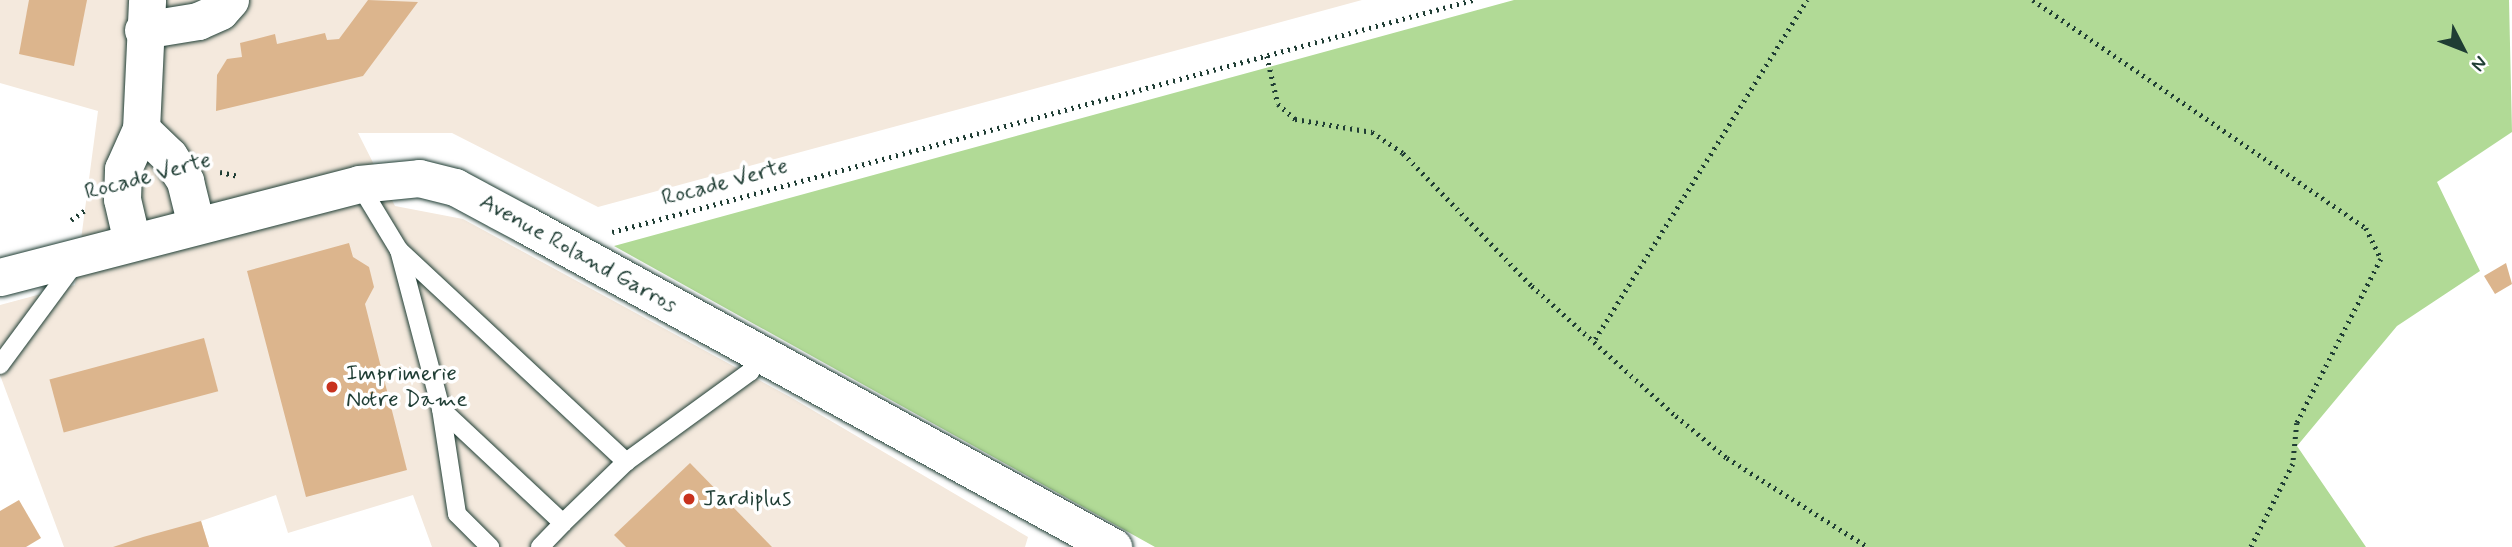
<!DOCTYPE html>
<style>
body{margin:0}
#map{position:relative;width:2512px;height:547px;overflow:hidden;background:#fff;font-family:Mynerve,sans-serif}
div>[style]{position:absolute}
.built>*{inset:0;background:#f4e9dd}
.green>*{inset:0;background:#b1da96}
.building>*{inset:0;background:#dcb58d;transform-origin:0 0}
.path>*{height:4.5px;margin-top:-2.25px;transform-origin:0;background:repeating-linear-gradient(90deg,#1f3d34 0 2px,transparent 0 7px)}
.roads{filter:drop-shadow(0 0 2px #1f3d34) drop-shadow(0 0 2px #1f3d34)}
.service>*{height:18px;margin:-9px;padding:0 9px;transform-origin:9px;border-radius:9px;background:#fff}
.minor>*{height:37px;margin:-18.5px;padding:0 18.5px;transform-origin:18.5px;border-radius:18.5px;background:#fff}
.dots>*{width:19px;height:19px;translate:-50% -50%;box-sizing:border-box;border:4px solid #fff;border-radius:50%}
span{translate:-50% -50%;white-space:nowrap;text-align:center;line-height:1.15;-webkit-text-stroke:7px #fff;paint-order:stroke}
.street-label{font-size:23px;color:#1f3d34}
.poi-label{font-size:23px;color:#1f3d34}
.left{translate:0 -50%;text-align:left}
.north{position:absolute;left:2428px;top:14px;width:70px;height:70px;-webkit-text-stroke:5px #fff;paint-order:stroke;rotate:132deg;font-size:19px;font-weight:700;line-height:28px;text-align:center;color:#1f3d34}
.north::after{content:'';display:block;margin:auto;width:24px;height:32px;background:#1f3d34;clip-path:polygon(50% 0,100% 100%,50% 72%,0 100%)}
</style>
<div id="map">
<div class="built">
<i style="clip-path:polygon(0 0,1362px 0,598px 207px,452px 133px,358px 133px,395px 206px,463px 219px,792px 398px,1028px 537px,1025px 547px,432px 547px,413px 495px,288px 533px,276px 495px,201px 521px,209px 547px,64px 547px,0 375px,0 305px,75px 285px,98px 111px,0 83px)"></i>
</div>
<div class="green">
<i style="clip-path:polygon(1514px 0,2509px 0,2512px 132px,2437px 182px,2480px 271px,2397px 326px,2297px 446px,2366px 547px,1155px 547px,614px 246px)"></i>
</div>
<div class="building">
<i style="clip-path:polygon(29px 0,87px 0,74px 66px,19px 54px)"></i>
<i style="clip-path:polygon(368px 0,418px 2px,363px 76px,216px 111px,217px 75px,227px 59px,242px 57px,240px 43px,275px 34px,277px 44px,325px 33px,327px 40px,339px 39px)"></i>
<i style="clip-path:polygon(349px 243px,353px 257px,369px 267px,374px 287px,365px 304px,407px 470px,306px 497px,247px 271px)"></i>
<i style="clip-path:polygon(2506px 263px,2512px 284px,2495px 294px,2484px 276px)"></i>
<i style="left:204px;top:338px;width:55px;height:160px;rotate:75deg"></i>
<i style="clip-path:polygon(690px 463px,772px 547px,626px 547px,614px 535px)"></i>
<i style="clip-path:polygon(19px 500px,41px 538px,26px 547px,0 547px,0 511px)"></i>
<i style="clip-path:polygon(201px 521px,209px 547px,113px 547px,143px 537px)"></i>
</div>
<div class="path">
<i style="left:2033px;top:0;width:404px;rotate:34.4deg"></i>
<i style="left:2366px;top:228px;width:34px;rotate:64deg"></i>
<i style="left:2381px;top:259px;width:184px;rotate:117.1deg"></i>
<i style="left:2297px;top:423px;width:41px;rotate:95.6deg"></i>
<i style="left:2293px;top:464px;width:93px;rotate:116.8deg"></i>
<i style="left:1267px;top:56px;width:49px;rotate:77.1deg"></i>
<i style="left:1278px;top:104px;width:23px;rotate:41deg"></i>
<i style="left:1295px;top:119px;width:78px;rotate:9.6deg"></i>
<i style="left:1372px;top:132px;width:37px;rotate:34deg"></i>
<i style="left:1403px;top:153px;width:185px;rotate:45.9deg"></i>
<i style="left:1532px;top:286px;width:194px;rotate:42.1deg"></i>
<i style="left:1676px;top:416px;width:66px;rotate:39.5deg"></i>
<i style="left:1727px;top:458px;width:167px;rotate:32.3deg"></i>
<i style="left:220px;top:172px;width:19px;rotate:12deg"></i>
<i style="left:71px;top:220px;width:19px;rotate:-35deg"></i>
<i style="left:612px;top:232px;width:892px;rotate:-15.08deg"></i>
<i style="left:1595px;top:339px;width:400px;rotate:-58deg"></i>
</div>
<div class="roads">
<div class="service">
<i style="left:359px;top:184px;width:77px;rotate:58.8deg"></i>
<i style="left:399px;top:250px;width:311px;rotate:43deg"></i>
<i style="left:626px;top:462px;width:153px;rotate:-36deg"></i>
<i style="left:750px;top:372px;width:21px;rotate:-59deg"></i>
<i style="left:399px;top:250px;width:164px;rotate:75.2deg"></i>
<i style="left:441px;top:409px;width:167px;rotate:43.1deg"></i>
<i style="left:563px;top:523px;width:88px;rotate:-44.1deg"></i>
<i style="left:0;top:365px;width:128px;rotate:-53.6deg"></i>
<i style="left:441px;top:409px;width:106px;rotate:81.3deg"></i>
<i style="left:457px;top:514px;width:47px;rotate:45deg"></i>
<i style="left:540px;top:547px;width:33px;rotate:-46deg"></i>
</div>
<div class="minor">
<i style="left:143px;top:30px;width:56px;rotate:-9.3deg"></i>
<i style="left:198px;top:21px;width:24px;rotate:-24deg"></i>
<i style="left:220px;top:11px;width:15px;rotate:-48deg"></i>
<i style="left:141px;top:129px;width:39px;rotate:44deg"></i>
<i style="left:169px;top:156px;width:30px;rotate:57deg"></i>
<i style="left:185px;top:181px;width:45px;rotate:76deg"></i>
<i style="left:132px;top:242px;width:44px;rotate:-103.1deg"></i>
<i style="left:122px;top:199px;width:30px;rotate:-88deg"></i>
<i style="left:123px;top:169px;width:44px;rotate:-65.8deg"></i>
<i style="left:141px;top:129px;width:129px;rotate:-87.3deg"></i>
<i style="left:0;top:277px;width:371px;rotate:-14.5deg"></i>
<i style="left:359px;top:184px;width:60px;rotate:-5.7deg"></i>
<i style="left:419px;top:178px;width:37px;rotate:14deg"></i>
<i style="left:455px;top:187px;width:81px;rotate:28.2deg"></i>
<i style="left:526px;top:225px;width:670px;rotate:28.75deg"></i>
</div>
</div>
<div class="dots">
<i style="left:332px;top:387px;background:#c8321e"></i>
<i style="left:689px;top:499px;background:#c8321e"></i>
</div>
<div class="street-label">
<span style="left:148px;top:177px;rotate:-15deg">Rocade Verte</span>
<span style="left:725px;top:183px;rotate:-15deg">Rocade Verte</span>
<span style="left:578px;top:254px;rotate:29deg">Avenue Roland Garros</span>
</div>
<div class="poi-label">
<span class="left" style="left:346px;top:387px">Imprimerie<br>Notre Dame</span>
<span class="left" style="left:703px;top:499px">Jardiplus</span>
</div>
<div class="north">N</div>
</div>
